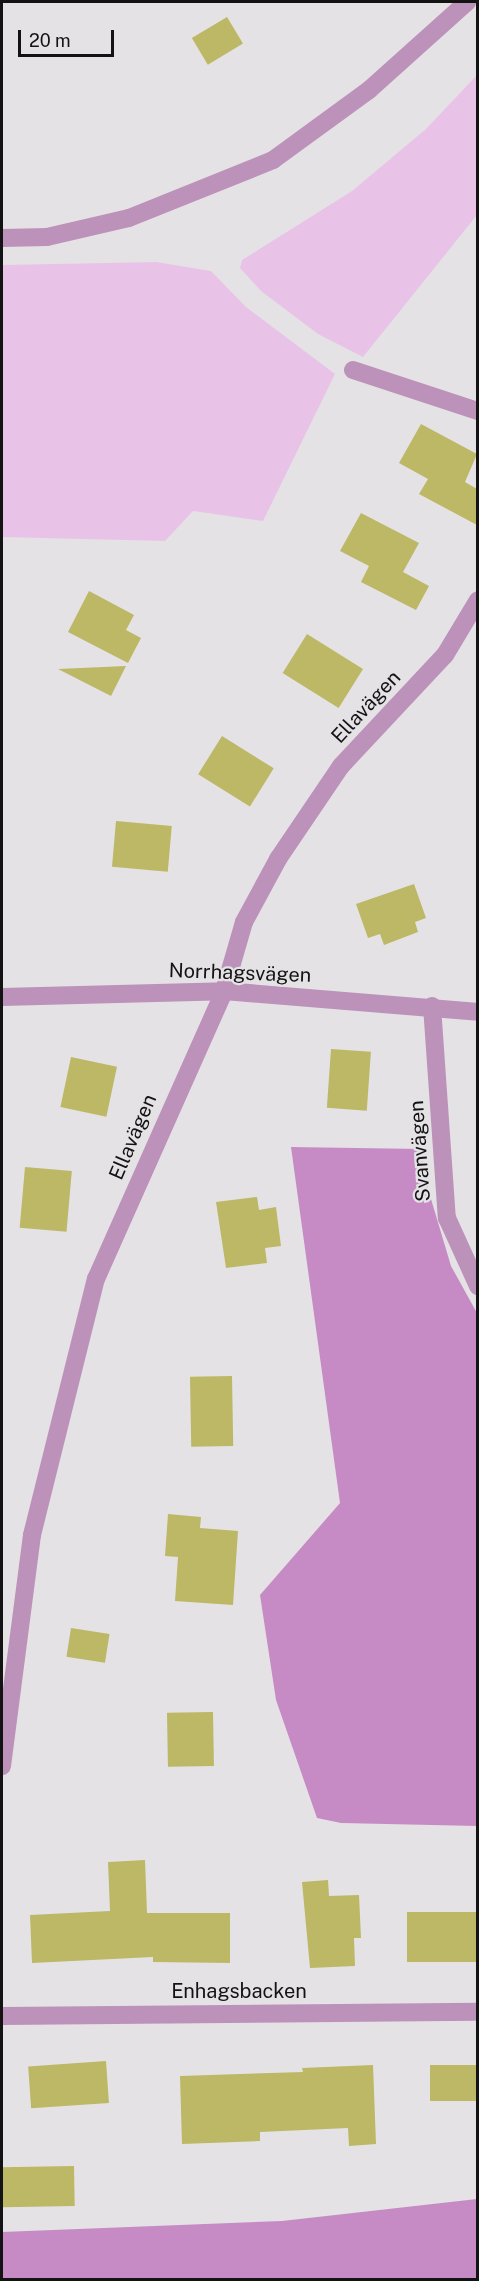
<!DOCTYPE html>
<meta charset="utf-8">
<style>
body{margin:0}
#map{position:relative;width:479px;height:2281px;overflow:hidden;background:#e5e2e5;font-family:"Public Sans",sans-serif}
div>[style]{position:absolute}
.green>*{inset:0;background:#e9c3e7}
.forest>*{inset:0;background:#c68bc5}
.building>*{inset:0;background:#bcb865;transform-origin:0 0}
.minor>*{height:18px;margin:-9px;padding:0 9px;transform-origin:9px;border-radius:9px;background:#bc92ba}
span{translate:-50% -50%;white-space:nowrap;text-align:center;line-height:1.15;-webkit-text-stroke:4.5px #e5e2e5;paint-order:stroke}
.street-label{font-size:20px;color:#141314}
.frame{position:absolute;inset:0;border:3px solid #141314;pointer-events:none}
.scale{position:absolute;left:18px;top:30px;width:96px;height:27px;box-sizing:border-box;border:3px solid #141314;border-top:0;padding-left:8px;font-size:18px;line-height:21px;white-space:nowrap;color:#141314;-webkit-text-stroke:4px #e5e2e5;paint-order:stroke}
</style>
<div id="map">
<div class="green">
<i style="clip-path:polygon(477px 75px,477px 215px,363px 357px,318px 334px,261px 291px,240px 268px,242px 260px,352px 191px,426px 129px)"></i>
<i style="clip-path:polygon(156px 262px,211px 271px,246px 307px,335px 374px,263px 521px,193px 511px,165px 541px,2px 537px,2px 265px)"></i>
</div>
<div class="forest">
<i style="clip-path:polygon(291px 1147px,421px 1149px,428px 1189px,451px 1266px,477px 1313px,477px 1826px,341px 1823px,317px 1818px,276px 1700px,260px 1595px,340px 1503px)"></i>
<i style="clip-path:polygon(477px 2199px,477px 2279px,2px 2279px,2px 2232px,282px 2221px)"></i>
</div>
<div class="building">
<i style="left:227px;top:17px;width:31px;height:41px;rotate:59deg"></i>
<i style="clip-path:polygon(421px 424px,477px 454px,465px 482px,477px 489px,477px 525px,419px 494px,428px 479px,399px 463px)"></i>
<i style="clip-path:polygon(361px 513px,419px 543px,403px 572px,429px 586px,416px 610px,361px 582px,369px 566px,340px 551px)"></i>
<i style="clip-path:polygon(89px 591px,134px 615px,126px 630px,141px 638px,128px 663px,68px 632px)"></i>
<i style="left:307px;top:634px;width:66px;height:46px;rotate:32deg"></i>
<i style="clip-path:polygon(126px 666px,111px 696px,58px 669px)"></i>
<i style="left:222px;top:736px;width:61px;height:45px;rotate:32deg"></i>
<i style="left:116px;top:821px;width:56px;height:46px;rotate:5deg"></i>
<i style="clip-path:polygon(414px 884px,426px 918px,415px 922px,418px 932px,384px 945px,380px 934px,368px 938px,356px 904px)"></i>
<i style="left:331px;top:1049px;width:40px;height:59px;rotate:4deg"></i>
<i style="left:71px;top:1057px;width:47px;height:51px;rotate:12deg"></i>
<i style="left:25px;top:1167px;width:47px;height:61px;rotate:5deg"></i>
<i style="clip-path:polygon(257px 1197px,259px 1210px,276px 1207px,281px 1246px,265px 1248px,267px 1263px,226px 1268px,216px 1202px)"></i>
<i style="left:232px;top:1376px;width:70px;height:42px;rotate:89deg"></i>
<i style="clip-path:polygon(168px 1514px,201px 1517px,200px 1528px,238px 1531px,233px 1605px,175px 1601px,178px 1557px,165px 1556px)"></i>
<i style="left:71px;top:1628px;width:39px;height:29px;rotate:9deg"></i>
<i style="left:213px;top:1712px;width:54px;height:46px;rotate:89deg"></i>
<i style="clip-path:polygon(145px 1860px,147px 1913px,230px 1913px,230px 1963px,153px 1962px,153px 1957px,32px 1963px,30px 1915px,110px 1911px,108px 1862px)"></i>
<i style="clip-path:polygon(328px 1880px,329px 1896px,359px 1895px,361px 1938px,354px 1938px,355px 1966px,310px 1968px,302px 1882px)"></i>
<i style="left:477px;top:1912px;width:50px;height:70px;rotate:90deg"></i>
<i style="left:106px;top:2061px;width:42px;height:78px;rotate:86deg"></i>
<i style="clip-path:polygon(373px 2065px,376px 2144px,349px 2146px,348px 2128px,260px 2132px,260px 2141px,182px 2144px,180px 2076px,303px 2072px,302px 2068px)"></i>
<i style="left:477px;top:2065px;width:36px;height:47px;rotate:90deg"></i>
<i style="left:74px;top:2166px;width:40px;height:72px;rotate:89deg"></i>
</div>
<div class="minor">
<i style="left:2px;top:238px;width:45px;rotate:-1.3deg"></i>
<i style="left:47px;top:237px;width:84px;rotate:-13deg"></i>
<i style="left:129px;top:218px;width:155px;rotate:-21.9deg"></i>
<i style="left:273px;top:160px;width:119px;rotate:-36.1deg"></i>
<i style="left:369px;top:90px;width:132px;rotate:-41.9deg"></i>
<i style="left:353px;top:370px;width:132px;rotate:18.2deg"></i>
<i style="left:2px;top:997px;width:222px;rotate:-1.5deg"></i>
<i style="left:224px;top:991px;width:255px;rotate:4.7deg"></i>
<i style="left:432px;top:1006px;width:213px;rotate:86deg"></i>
<i style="left:447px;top:1218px;width:75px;rotate:65.5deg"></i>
<i style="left:2px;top:1766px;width:233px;rotate:-82.6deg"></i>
<i style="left:32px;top:1535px;width:264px;rotate:-76deg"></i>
<i style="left:96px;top:1279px;width:315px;rotate:-66deg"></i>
<i style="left:224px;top:991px;width:72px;rotate:-73.8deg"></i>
<i style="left:244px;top:922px;width:72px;rotate:-61.6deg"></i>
<i style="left:278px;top:859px;width:112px;rotate:-55.9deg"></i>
<i style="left:341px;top:766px;width:152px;rotate:-46.9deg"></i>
<i style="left:445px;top:655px;width:64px;rotate:-59deg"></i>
<i style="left:2px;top:2016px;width:476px;rotate:-0.5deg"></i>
</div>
<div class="street-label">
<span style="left:366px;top:707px;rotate:-47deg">Ellavägen</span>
<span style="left:240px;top:973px;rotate:2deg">Norrhagsvägen</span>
<span style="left:133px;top:1137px;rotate:-67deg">Ellavägen</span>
<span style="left:420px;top:1151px;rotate:-94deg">Svanvägen</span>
<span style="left:239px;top:1991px">Enhagsbacken</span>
</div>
<div class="frame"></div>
<div class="scale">20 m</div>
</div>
